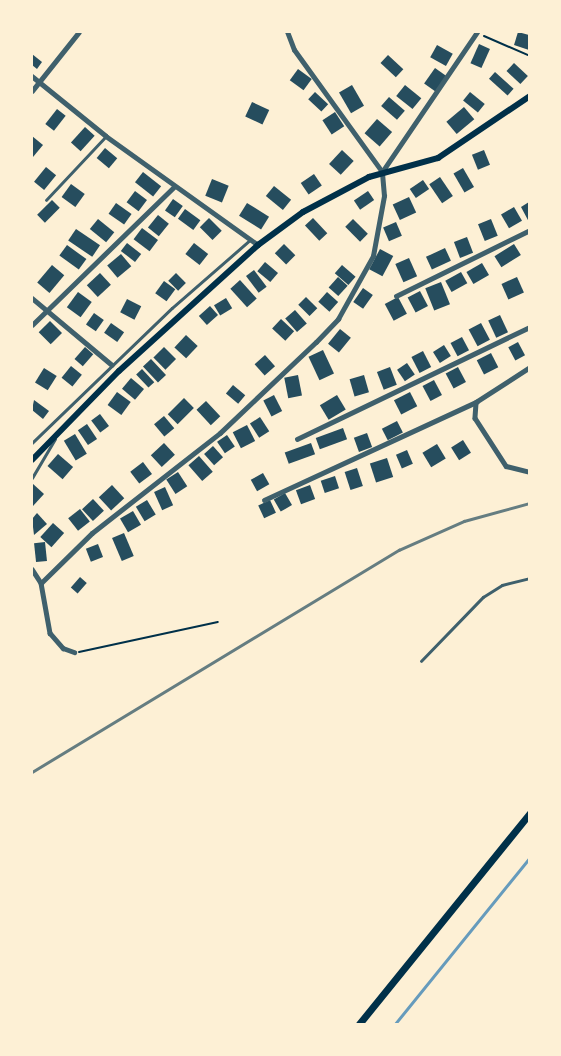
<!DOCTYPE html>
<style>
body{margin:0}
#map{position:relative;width:561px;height:1056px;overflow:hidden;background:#fdf0d5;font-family:Ubuntu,sans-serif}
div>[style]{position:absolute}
.stream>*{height:2.5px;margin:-1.25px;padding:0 1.25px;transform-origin:1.25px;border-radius:1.25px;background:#669bbc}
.building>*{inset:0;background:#264d5e;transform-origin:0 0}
.path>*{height:2px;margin:-1px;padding:0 1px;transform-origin:1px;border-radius:1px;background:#003049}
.service>*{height:2.5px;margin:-1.25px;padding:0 1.25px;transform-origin:1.25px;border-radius:1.25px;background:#3f606c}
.minor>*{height:4.5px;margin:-2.25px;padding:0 2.25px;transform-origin:2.25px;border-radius:2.25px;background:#3f606c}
.secondary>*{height:6px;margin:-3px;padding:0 3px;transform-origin:3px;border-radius:3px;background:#003049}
.primary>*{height:7px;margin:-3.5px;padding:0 3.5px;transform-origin:3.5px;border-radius:3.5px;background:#003049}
.rail>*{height:2.5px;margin:-1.25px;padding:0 1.25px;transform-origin:1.25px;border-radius:1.25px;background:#657d81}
span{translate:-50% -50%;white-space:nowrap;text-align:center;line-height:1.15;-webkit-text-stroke:7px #fdf0d5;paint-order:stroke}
.frame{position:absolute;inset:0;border:33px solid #fdf0d5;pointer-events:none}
</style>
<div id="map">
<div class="stream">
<i style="left:395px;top:1024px;width:215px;rotate:-51deg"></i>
</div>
<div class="building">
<i style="clip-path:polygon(518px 32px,529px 35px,529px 50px,514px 45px)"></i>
<i style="left:479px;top:44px;width:12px;height:21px;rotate:24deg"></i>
<i style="left:437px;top:45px;width:18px;height:14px;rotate:29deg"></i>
<i style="clip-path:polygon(32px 54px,42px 62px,37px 69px,32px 65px)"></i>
<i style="left:388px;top:55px;width:21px;height:11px;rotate:43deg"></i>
<i style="left:514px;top:63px;width:19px;height:11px;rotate:43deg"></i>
<i style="left:435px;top:68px;width:16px;height:19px;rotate:35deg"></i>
<i style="left:298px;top:69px;width:17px;height:14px;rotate:36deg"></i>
<i style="left:495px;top:72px;width:25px;height:9px;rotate:42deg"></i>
<i style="left:352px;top:85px;width:24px;height:15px;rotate:60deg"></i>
<i style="left:405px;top:85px;width:21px;height:14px;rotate:39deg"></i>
<i style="left:315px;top:92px;width:18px;height:10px;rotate:43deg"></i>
<i style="left:470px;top:92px;width:19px;height:11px;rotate:39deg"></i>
<i style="left:389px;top:97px;width:21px;height:12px;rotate:41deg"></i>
<i style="left:252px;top:102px;width:19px;height:16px;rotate:25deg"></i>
<i style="left:464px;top:107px;width:16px;height:23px;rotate:50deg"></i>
<i style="left:57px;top:109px;width:11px;height:19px;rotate:38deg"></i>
<i style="left:335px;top:112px;width:17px;height:15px;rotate:57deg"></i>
<i style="left:377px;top:119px;width:20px;height:19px;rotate:41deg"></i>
<i style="left:85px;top:127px;width:13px;height:21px;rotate:42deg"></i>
<i style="clip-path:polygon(32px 136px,43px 145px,33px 157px,32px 155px)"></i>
<i style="left:105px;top:148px;width:16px;height:13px;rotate:40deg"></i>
<i style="left:342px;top:150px;width:16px;height:19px;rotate:43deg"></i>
<i style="left:484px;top:150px;width:16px;height:13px;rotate:68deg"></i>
<i style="left:46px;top:167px;width:13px;height:19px;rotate:39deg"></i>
<i style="left:463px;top:168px;width:22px;height:11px;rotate:60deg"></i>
<i style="left:143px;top:172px;width:23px;height:13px;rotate:38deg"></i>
<i style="left:314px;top:174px;width:14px;height:16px;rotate:56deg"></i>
<i style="left:440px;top:177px;width:23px;height:13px;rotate:56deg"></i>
<i style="left:212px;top:179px;width:18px;height:18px;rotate:22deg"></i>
<i style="left:423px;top:180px;width:11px;height:16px;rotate:56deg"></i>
<i style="left:71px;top:184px;width:17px;height:16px;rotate:36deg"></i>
<i style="left:274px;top:186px;width:22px;height:13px;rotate:39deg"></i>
<i style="left:135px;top:191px;width:15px;height:14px;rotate:37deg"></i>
<i style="left:368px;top:191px;width:11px;height:17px;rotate:56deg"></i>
<i style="left:409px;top:197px;width:17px;height:18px;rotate:65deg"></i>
<i style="left:173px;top:199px;width:12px;height:14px;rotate:35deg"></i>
<i style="left:52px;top:200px;width:11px;height:21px;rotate:45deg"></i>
<i style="clip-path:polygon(529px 202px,529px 222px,521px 207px)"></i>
<i style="left:116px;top:203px;width:19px;height:13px;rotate:35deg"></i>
<i style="left:247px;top:203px;width:26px;height:15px;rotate:32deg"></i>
<i style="left:514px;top:207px;width:16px;height:15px;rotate:60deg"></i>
<i style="left:185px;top:209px;width:19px;height:12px;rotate:36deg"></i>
<i style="left:158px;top:215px;width:14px;height:16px;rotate:39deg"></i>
<i style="left:209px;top:218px;width:18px;height:13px;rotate:45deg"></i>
<i style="left:313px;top:218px;width:21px;height:11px;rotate:47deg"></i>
<i style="left:98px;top:219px;width:21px;height:13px;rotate:39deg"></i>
<i style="left:353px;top:219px;width:21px;height:11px;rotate:45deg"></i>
<i style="left:491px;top:219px;width:18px;height:14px;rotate:68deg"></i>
<i style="left:396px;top:222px;width:15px;height:14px;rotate:67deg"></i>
<i style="left:142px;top:228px;width:20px;height:14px;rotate:37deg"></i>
<i style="left:76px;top:229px;width:29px;height:14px;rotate:34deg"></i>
<i style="left:467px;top:237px;width:17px;height:14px;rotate:69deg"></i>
<i style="left:127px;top:243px;width:18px;height:10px;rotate:38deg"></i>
<i style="left:194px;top:243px;width:18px;height:14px;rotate:38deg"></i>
<i style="left:284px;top:244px;width:16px;height:13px;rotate:45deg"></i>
<i style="left:514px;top:244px;width:13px;height:23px;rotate:58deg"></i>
<i style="left:67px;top:245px;width:24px;height:13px;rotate:36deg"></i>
<i style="left:445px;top:248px;width:14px;height:21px;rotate:65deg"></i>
<i style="left:380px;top:249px;width:15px;height:23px;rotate:28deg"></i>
<i style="left:121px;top:254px;width:16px;height:18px;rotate:50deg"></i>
<i style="left:409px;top:258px;width:20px;height:15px;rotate:66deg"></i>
<i style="left:265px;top:262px;width:17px;height:12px;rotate:40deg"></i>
<i style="left:482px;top:263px;width:14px;height:18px;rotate:60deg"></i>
<i style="left:52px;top:265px;width:16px;height:23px;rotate:40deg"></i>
<i style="left:342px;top:265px;width:18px;height:11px;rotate:41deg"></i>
<i style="left:254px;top:270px;width:21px;height:10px;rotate:53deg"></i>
<i style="left:461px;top:272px;width:13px;height:18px;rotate:61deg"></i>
<i style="left:100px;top:273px;width:16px;height:18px;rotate:47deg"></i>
<i style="left:176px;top:273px;width:14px;height:11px;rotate:45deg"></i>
<i style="left:338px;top:277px;width:13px;height:14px;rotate:42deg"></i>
<i style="left:517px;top:277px;width:17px;height:17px;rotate:66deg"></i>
<i style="left:240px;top:280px;width:25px;height:13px;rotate:48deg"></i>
<i style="left:164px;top:281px;width:14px;height:15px;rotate:36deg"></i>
<i style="left:441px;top:282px;width:24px;height:17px;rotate:68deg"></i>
<i style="left:363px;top:288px;width:12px;height:17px;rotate:35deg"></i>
<i style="left:420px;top:291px;width:17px;height:14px;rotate:62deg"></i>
<i style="left:78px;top:292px;width:17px;height:19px;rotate:36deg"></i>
<i style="left:327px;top:292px;width:15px;height:13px;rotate:42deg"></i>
<i style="left:306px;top:297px;width:16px;height:11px;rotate:45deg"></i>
<i style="left:398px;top:297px;width:19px;height:15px;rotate:62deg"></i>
<i style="left:226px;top:298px;width:12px;height:14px;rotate:59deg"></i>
<i style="left:127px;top:299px;width:16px;height:15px;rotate:27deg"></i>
<i style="left:210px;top:306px;width:12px;height:15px;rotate:48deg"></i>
<i style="left:295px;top:310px;width:18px;height:13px;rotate:49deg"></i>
<i style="left:94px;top:313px;width:12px;height:14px;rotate:35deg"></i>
<i style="left:500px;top:315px;width:19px;height:13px;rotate:65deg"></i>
<i style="left:281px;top:319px;width:18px;height:13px;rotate:43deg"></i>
<i style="left:50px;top:321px;width:17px;height:16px;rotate:45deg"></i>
<i style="left:111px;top:323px;width:16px;height:12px;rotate:35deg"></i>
<i style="left:481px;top:323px;width:19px;height:14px;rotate:62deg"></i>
<i style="left:340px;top:329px;width:14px;height:19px;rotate:39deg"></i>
<i style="left:186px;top:335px;width:16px;height:17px;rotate:43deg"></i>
<i style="left:462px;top:337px;width:15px;height:13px;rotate:62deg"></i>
<i style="left:518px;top:342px;width:15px;height:11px;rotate:62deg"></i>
<i style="left:444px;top:345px;width:13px;height:13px;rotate:58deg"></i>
<i style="left:85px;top:347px;width:11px;height:16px;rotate:41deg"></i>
<i style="left:164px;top:347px;width:17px;height:15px;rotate:45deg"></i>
<i style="left:323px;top:350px;width:26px;height:16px;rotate:65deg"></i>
<i style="left:423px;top:351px;width:18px;height:13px;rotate:63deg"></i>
<i style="left:491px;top:353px;width:16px;height:16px;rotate:63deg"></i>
<i style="left:265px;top:355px;width:15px;height:14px;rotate:48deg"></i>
<i style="left:151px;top:359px;width:22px;height:11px;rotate:47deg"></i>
<i style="left:407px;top:363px;width:14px;height:12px;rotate:56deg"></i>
<i style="left:71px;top:366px;width:14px;height:15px;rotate:39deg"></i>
<i style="left:390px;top:367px;width:19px;height:14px;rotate:69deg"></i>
<i style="left:458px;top:367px;width:17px;height:14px;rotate:62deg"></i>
<i style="left:44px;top:368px;width:15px;height:17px;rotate:32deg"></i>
<i style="left:142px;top:369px;width:18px;height:8px;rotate:47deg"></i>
<i style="left:298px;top:375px;width:21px;height:14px;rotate:79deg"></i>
<i style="left:364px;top:375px;width:18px;height:15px;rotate:74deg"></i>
<i style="left:131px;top:378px;width:17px;height:14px;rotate:40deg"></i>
<i style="left:434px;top:380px;width:17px;height:13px;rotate:62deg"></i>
<i style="left:233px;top:385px;width:16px;height:11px;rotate:40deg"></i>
<i style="left:117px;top:392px;width:17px;height:16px;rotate:36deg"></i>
<i style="left:410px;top:392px;width:16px;height:18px;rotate:63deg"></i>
<i style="left:274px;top:395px;width:18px;height:12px;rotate:63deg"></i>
<i style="left:337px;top:395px;width:17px;height:20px;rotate:59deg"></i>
<i style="left:184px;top:398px;width:14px;height:23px;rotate:45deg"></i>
<i style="clip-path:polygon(34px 400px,49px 411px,43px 419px,32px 410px)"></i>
<i style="left:206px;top:401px;width:21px;height:13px;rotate:47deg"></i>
<i style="left:100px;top:414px;width:15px;height:11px;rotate:53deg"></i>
<i style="left:164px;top:416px;width:16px;height:13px;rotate:50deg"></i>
<i style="left:260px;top:417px;width:17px;height:12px;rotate:57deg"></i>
<i style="left:397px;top:421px;width:13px;height:17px;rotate:63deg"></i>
<i style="left:87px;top:424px;width:18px;height:11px;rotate:56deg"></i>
<i style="left:247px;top:425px;width:18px;height:16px;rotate:63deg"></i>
<i style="left:343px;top:428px;width:12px;height:29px;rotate:70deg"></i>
<i style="left:367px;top:433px;width:15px;height:14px;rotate:70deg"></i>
<i style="left:75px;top:434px;width:23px;height:13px;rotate:59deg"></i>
<i style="left:227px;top:435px;width:14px;height:12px;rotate:56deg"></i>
<i style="left:463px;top:440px;width:15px;height:14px;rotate:58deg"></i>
<i style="left:164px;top:443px;width:16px;height:18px;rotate:47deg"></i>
<i style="left:311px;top:443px;width:12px;height:28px;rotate:70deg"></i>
<i style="left:437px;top:444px;width:17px;height:17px;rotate:59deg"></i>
<i style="left:213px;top:446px;width:15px;height:12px;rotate:48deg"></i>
<i style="left:407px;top:450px;width:15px;height:12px;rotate:67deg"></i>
<i style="left:58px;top:454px;width:20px;height:16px;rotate:41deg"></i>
<i style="left:199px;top:456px;width:21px;height:14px;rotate:49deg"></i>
<i style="left:387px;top:458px;width:20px;height:18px;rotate:72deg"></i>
<i style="left:143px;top:462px;width:15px;height:16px;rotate:53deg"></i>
<i style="left:357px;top:468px;width:19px;height:13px;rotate:72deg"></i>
<i style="left:178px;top:472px;width:17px;height:14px;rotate:57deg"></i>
<i style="left:263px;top:473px;width:13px;height:14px;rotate:61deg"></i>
<i style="left:335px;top:476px;width:13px;height:15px;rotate:72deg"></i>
<i style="clip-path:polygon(32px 483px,44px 494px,33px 506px,32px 504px)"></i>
<i style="left:112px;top:485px;width:18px;height:18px;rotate:47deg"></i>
<i style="left:310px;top:485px;width:15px;height:15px;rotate:70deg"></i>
<i style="left:165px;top:487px;width:20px;height:12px;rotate:66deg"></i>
<i style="left:285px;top:493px;width:14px;height:13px;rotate:60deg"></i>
<i style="left:93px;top:499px;width:16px;height:15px;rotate:47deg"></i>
<i style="left:147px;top:500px;width:17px;height:13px;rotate:59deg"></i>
<i style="left:270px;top:500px;width:14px;height:13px;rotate:65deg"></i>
<i style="left:80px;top:509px;width:16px;height:15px;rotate:52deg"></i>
<i style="left:133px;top:511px;width:16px;height:15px;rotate:60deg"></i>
<i style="clip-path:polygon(37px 513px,47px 524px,34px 535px,32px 519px)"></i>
<i style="left:53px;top:523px;width:15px;height:19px;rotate:42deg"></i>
<i style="left:124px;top:533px;width:25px;height:13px;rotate:67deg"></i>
<i style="left:45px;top:542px;width:19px;height:11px;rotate:84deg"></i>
<i style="left:98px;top:544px;width:14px;height:13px;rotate:69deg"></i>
<i style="left:80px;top:577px;width:9px;height:14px;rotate:41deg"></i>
</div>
<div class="path">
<i style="left:484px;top:36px;width:50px;rotate:23.5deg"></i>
<i style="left:79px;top:652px;width:142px;rotate:-12.2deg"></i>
</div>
<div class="service">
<i style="left:46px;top:200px;width:88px;rotate:-46.8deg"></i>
<i style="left:32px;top:443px;width:194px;rotate:-44deg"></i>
<i style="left:172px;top:308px;width:103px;rotate:-41.1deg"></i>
<i style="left:32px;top:478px;width:45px;rotate:-59.5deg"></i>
<i style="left:421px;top:661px;width:89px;rotate:-45.9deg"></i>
<i style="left:483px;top:597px;width:22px;rotate:-32deg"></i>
<i style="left:502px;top:585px;width:29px;rotate:-14deg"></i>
</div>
<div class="minor">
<i style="left:32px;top:76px;width:95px;rotate:39deg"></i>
<i style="left:106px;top:136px;width:187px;rotate:35.6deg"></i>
<i style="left:32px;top:91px;width:75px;rotate:-51.5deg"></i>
<i style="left:382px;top:172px;width:169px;rotate:-55.8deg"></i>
<i style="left:396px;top:296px;width:149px;rotate:-26.2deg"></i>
<i style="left:32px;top:298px;width:104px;rotate:39.9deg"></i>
<i style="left:32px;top:325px;width:198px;rotate:-44.2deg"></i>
<i style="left:476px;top:403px;width:15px;rotate:94deg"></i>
<i style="left:475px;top:418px;width:57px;rotate:57.1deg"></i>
<i style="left:506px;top:466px;width:25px;rotate:14deg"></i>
<i style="left:297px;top:439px;width:259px;rotate:-25.7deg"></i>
<i style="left:264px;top:500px;width:234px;rotate:-24.8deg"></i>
<i style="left:476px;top:402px;width:64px;rotate:-32.9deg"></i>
<i style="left:32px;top:569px;width:17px;rotate:57deg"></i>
<i style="left:41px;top:583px;width:51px;rotate:79.8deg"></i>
<i style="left:50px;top:633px;width:20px;rotate:49deg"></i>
<i style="left:63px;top:648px;width:12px;rotate:20deg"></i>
<i style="left:41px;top:583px;width:71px;rotate:-44.4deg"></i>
<i style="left:92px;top:533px;width:162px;rotate:-38deg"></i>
<i style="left:220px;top:433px;width:132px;rotate:-43.5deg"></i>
<i style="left:316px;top:342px;width:32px;rotate:-46deg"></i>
<i style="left:338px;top:319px;width:72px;rotate:-60.9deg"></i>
<i style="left:373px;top:256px;width:61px;rotate:-79.6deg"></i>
<i style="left:384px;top:196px;width:24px;rotate:-95deg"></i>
<i style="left:382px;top:172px;width:150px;rotate:-125.8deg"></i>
<i style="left:294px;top:50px;width:19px;rotate:-111deg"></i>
</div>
<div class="secondary">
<i style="left:32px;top:460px;width:124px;rotate:-45.7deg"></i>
<i style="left:119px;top:371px;width:188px;rotate:-42.2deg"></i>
<i style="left:258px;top:245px;width:56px;rotate:-36.3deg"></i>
<i style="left:303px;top:212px;width:75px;rotate:-27.9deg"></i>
<i style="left:369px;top:177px;width:72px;rotate:-15.4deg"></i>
<i style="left:438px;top:158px;width:111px;rotate:-34deg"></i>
</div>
<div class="primary">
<i style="left:359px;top:1024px;width:272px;rotate:-51deg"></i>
</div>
<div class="rail">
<i style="left:32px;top:772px;width:429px;rotate:-31.2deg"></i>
<i style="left:399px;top:550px;width:71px;rotate:-24deg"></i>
<i style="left:464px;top:521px;width:68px;rotate:-15.3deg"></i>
</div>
<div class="frame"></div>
</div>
